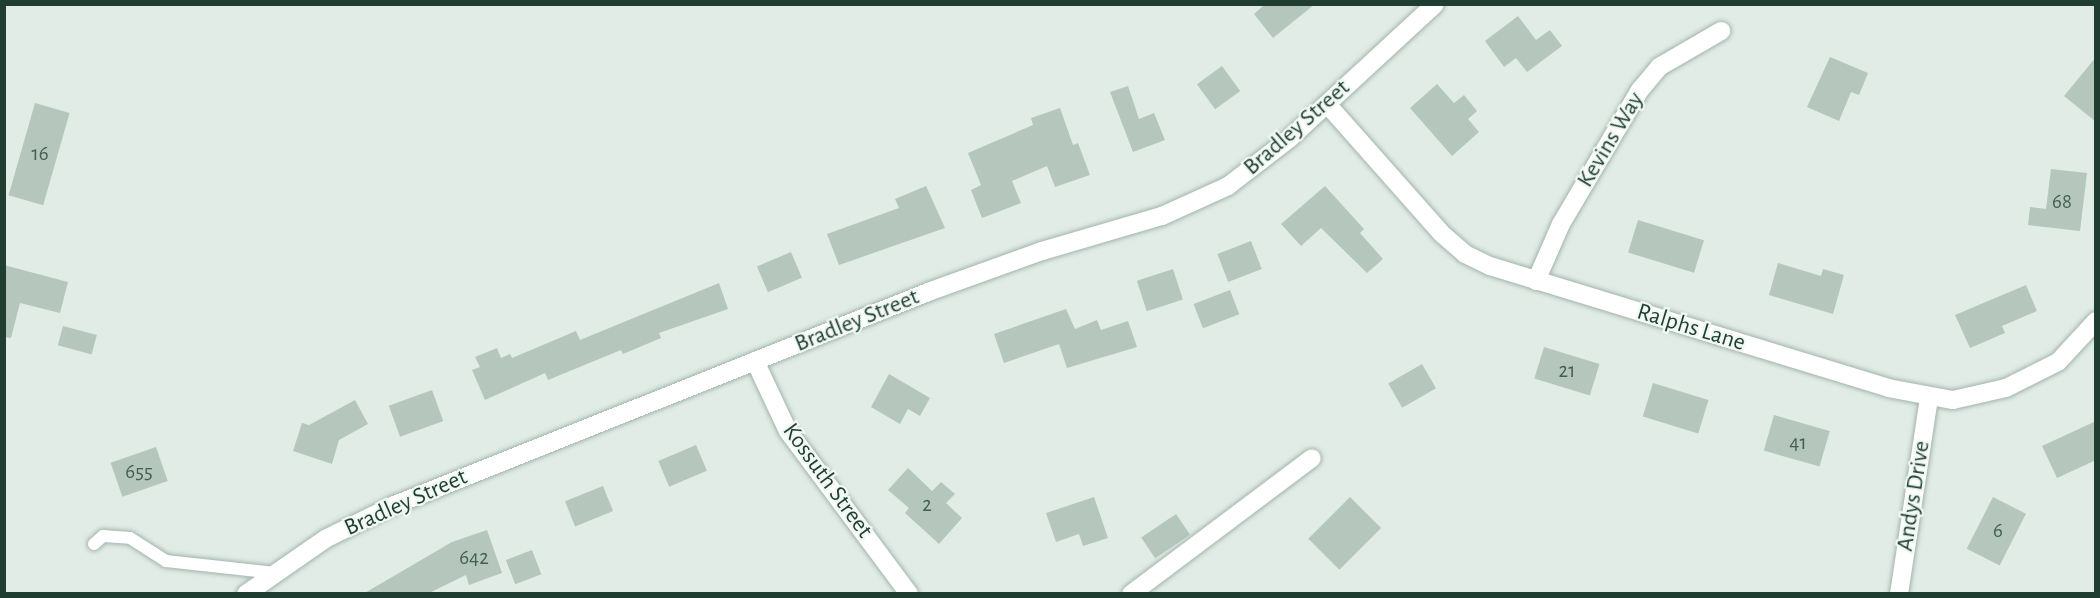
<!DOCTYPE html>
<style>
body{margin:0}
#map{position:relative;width:2100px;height:598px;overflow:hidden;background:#e0ece5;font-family:"Alegreya Sans",sans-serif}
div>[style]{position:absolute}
.building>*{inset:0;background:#b5c7bd;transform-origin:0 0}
.roads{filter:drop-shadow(0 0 2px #a2b4ab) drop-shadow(0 0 2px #a2b4ab)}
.service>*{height:12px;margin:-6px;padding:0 6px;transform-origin:6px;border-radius:6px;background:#fff}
.minor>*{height:18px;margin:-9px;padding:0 9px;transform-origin:9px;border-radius:9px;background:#fff}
span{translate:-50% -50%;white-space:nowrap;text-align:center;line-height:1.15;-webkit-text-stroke:4.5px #f1f8f3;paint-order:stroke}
.number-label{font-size:21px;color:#446054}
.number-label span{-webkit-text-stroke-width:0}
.street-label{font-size:24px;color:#1f3e31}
.frame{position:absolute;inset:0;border:6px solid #1f3e31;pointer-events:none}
</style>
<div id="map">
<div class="building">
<i style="clip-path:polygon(1265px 4px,1315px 4px,1273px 38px,1254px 14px)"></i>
<i style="clip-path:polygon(1518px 16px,1536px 40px,1550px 30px,1562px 46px,1527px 72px,1516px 58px,1504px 67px,1485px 41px)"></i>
<i style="clip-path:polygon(1830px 57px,1868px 73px,1859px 95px,1851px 92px,1839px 121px,1807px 107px)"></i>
<i style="clip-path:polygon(2096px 57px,2096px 122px,2064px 96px)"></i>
<i style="left:1222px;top:66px;width:31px;height:31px;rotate:54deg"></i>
<i style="clip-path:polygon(1437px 84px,1454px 103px,1464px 95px,1477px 111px,1468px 119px,1479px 132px,1452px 156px,1410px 108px)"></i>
<i style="clip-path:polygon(1128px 86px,1139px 119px,1154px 113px,1165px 140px,1133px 152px,1110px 92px)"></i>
<i style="left:35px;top:103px;width:36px;height:96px;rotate:16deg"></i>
<i style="clip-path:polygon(1060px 108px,1073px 145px,1078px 143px,1090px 175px,1055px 187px,1047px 166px,1012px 181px,1021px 203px,982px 218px,971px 190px,981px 185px,968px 153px,1033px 125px,1031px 118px)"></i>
<i style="clip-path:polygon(2051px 169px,2087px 173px,2080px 231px,2028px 225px,2030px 207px,2046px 209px)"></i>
<i style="clip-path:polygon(926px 186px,945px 228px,839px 265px,827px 234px,899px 208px,895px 199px)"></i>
<i style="clip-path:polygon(1325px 186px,1364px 229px,1360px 233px,1383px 259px,1367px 273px,1321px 228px,1301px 246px,1281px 224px)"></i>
<i style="left:1638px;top:220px;width:69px;height:34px;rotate:17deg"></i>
<i style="left:1251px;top:241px;width:30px;height:36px;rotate:69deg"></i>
<i style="left:791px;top:252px;width:28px;height:37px;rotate:67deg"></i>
<i style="clip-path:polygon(1778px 263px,1821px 276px,1823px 269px,1844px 275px,1833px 314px,1769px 295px)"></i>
<i style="clip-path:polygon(4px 265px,68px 282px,60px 313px,20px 303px,11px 338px,4px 337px)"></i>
<i style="left:1173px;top:269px;width:32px;height:38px;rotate:72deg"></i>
<i style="clip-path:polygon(719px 283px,728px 309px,659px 333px,661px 338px,623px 354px,621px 350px,548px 380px,545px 373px,485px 400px,472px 370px,480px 367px,475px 357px,497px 348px,501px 358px,510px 354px,512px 358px,576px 331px,580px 340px)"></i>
<i style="clip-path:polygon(2026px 285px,2037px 311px,2002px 326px,2005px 333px,1970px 348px,1955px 315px)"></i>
<i style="left:1230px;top:290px;width:26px;height:39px;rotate:69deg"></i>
<i style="clip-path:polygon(1066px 309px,1075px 329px,1097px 320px,1101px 330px,1128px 321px,1137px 347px,1067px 368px,1059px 344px,1004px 363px,994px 334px)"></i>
<i style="left:63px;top:326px;width:35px;height:20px;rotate:15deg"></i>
<i style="left:1544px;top:347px;width:58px;height:33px;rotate:17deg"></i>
<i style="left:1422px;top:364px;width:28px;height:39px;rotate:60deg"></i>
<i style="clip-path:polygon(889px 374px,930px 398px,920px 416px,908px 409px,900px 424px,871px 407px)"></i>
<i style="left:1653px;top:383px;width:58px;height:35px;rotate:17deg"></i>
<i style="left:432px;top:390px;width:33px;height:46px;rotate:70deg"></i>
<i style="clip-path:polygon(355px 400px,368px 424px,339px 440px,332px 464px,293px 451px,302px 423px,309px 425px)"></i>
<i style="left:1774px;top:415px;width:58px;height:37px;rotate:16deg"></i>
<i style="clip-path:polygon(2096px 421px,2096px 460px,2057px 478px,2042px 446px)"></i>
<i style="left:696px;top:445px;width:28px;height:41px;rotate:67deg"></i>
<i style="left:156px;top:447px;width:36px;height:48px;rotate:71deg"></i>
<i style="clip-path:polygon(908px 468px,932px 491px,941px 482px,955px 494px,946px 503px,962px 518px,939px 544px,905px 513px,909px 508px,888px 490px)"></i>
<i style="left:603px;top:486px;width:27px;height:41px;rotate:68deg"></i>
<i style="clip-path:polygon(1094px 497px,1108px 538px,1083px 546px,1079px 534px,1056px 542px,1046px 513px)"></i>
<i style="left:1350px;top:497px;width:44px;height:59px;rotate:45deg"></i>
<i style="left:1993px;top:497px;width:37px;height:58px;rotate:27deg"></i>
<i style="left:1176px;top:514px;width:25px;height:42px;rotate:56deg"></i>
<i style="clip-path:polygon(487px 530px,502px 573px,469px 585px,466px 575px,427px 594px,363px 594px,452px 542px)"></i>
<i style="left:532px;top:550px;width:26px;height:28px;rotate:69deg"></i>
</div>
<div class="roads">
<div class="service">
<i style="left:94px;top:544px;width:12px;rotate:-42deg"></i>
<i style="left:103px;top:536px;width:27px;rotate:4deg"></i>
<i style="left:130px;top:538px;width:43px;rotate:32.6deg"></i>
<i style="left:166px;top:561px;width:110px;rotate:6.3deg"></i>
</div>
<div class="minor">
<i style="left:1327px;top:104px;width:172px;rotate:48.5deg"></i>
<i style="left:1441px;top:233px;width:32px;rotate:41deg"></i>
<i style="left:1465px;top:254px;width:28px;rotate:26deg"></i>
<i style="left:1490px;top:266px;width:416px;rotate:17deg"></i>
<i style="left:1888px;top:388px;width:66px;rotate:10.5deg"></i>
<i style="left:1953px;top:400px;width:54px;rotate:-12.8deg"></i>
<i style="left:2006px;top:388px;width:58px;rotate:-26.6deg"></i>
<i style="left:2058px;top:362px;width:56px;rotate:-47.2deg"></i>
<i style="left:1536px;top:281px;width:62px;rotate:-66.3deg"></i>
<i style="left:1561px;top:224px;width:156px;rotate:-59.5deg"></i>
<i style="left:1640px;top:90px;width:30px;rotate:-50deg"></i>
<i style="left:1659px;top:67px;width:72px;rotate:-30.1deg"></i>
<i style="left:755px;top:361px;width:77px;rotate:64.8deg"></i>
<i style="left:788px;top:431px;width:203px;rotate:53.4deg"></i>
<i style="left:246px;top:594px;width:98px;rotate:-34.7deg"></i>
<i style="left:327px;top:538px;width:72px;rotate:-26.2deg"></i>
<i style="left:392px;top:506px;width:577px;rotate:-21.76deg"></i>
<i style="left:928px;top:292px;width:121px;rotate:-19.8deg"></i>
<i style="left:1042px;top:251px;width:125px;rotate:-16.3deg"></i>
<i style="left:1162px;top:216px;width:72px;rotate:-24.4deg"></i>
<i style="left:1228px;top:186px;width:78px;rotate:-37.7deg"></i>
<i style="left:1290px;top:138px;width:197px;rotate:-42.7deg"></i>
<i style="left:1131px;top:594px;width:226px;rotate:-36.9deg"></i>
<i style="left:1899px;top:594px;width:197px;rotate:-81.3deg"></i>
</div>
</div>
<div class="number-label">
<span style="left:40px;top:154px">16</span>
<span style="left:2062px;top:202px">68</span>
<span style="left:1567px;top:371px">21</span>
<span style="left:1798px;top:443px">41</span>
<span style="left:139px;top:472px">655</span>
<span style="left:927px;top:505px">2</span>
<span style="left:1998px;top:531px">6</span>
<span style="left:474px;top:558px">642</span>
</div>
<div class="street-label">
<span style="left:1297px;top:128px;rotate:-41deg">Bradley Street</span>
<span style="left:1611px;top:140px;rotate:-59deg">Kevins Way</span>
<span style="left:857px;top:321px;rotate:-22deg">Bradley Street</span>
<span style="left:1691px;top:328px;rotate:17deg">Ralphs Lane</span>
<span style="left:827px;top:481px;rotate:54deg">Kossuth Street</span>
<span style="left:1914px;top:496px;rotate:-81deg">Andys Drive</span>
<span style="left:406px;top:503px;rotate:-24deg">Bradley Street</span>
</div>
<div class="frame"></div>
</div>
